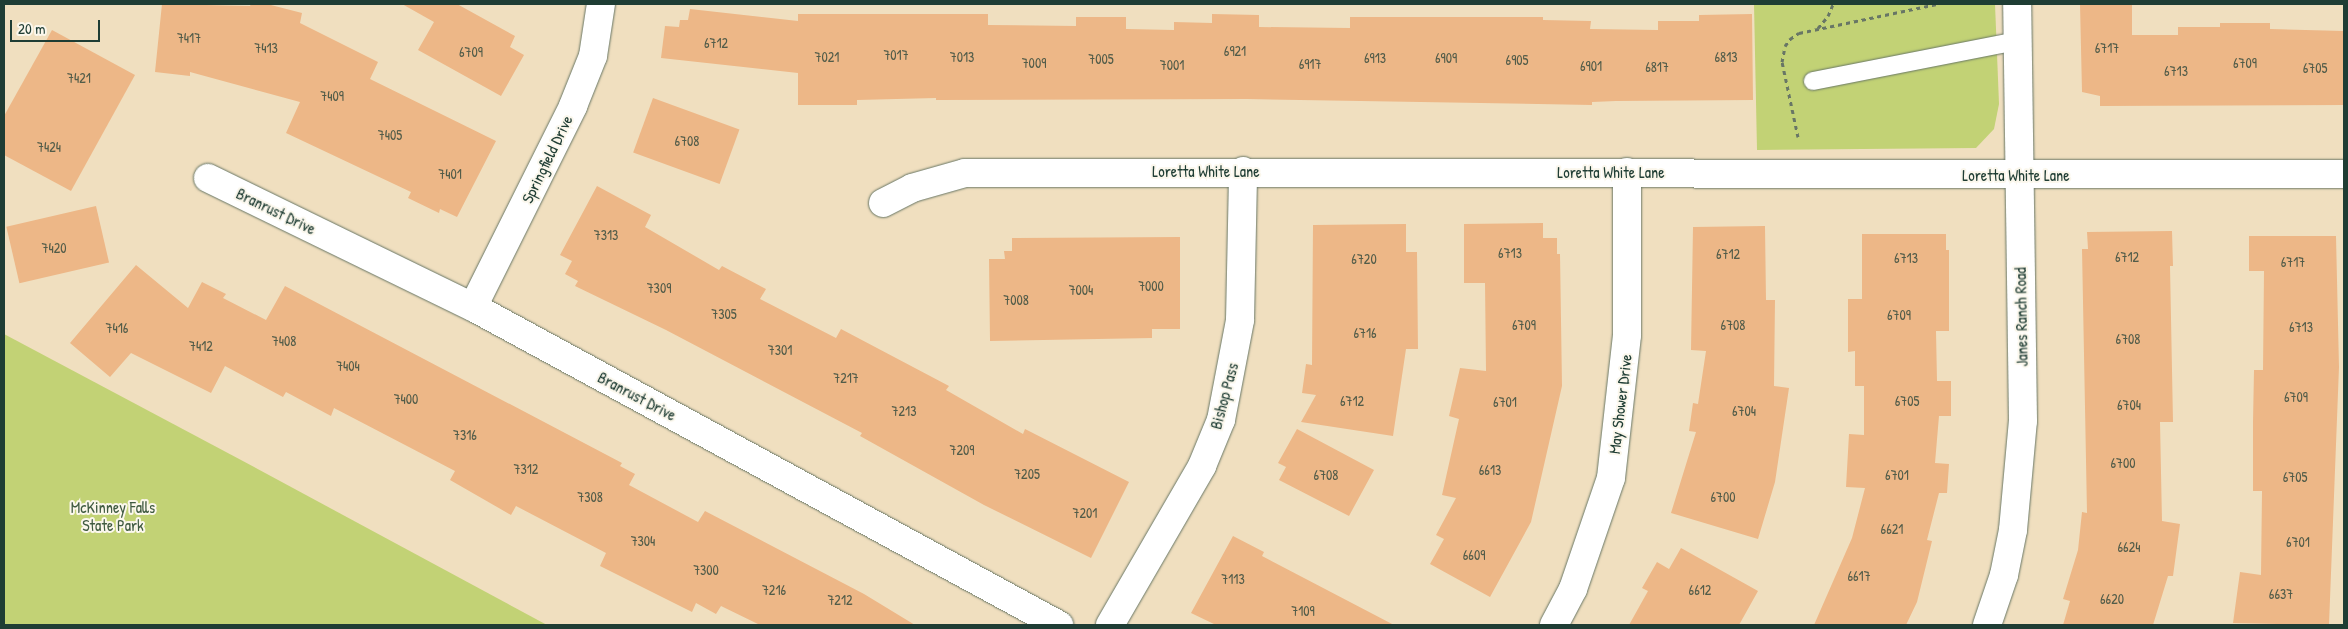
<!DOCTYPE html>
<style>
body{margin:0}
#map{position:relative;width:2348px;height:629px;overflow:hidden;background:#f0dfbf;font-family:"Patrick Hand",sans-serif}
div>[style]{position:absolute}
.green>*{inset:0;background:#c2d275}
.building>*{inset:0;background:#edb787;transform-origin:0 0}
.path>*{height:3px;margin-top:-1.5px;transform-origin:0;background:repeating-linear-gradient(90deg,#687665 0 4px,transparent 0 8px)}
.roads{filter:drop-shadow(0 0 1px #687665) drop-shadow(0 0 1px #687665)}
.service>*{height:18px;margin:-9px;padding:0 9px;transform-origin:9px;border-radius:9px;background:#fff}
.minor>*{height:28px;margin:-14px;padding:0 14px;transform-origin:14px;border-radius:14px;background:#fff}
span{translate:-50% -50%;white-space:nowrap;text-align:center;line-height:1.15;-webkit-text-stroke:4px #fbf7ec;paint-order:stroke}
.number-label{font-size:14px;color:#525c49}
.number-label span{-webkit-text-stroke-width:0}
.street-label{font-size:16px;color:#1f3d34}
.park-label{font-size:16px;color:#405b41}
.frame{position:absolute;inset:0;border:5px solid #1f3d34;pointer-events:none}
.scale{position:absolute;left:10px;top:20px;width:90px;height:22px;box-sizing:border-box;border:2px solid #1f3d34;border-top:0;padding-left:6px;font-size:15px;line-height:18px;white-space:nowrap;color:#1f3d34;-webkit-text-stroke:4px #fbf7ec;paint-order:stroke}
</style>
<div id="map">
<div class="green">
<i style="clip-path:polygon(1754px 4px,1995px 4px,1999px 104px,1994px 129px,1976px 148px,1757px 150px)"></i>
<i style="clip-path:polygon(4px 334px,241px 460px,547px 625px,4px 625px)"></i>
</div>
<div class="building">
<i style="clip-path:polygon(162px 4px,250px 6px,251px 4px,267px 4px,302px 13px,300px 23px,378px 62px,370px 79px,496px 141px,457px 217px,440px 209px,439px 213px,408px 198px,411px 192px,286px 133px,300px 102px,190px 72px,190px 76px,155px 72px)"></i>
<i style="clip-path:polygon(402px 4px,457px 4px,515px 36px,510px 47px,524px 55px,501px 96px,418px 50px,434px 22px)"></i>
<i style="clip-path:polygon(2080px 4px,2132px 4px,2132px 35px,2178px 35px,2178px 27px,2220px 27px,2220px 23px,2270px 23px,2270px 29px,2344px 31px,2344px 105px,2100px 106px,2100px 96px,2082px 92px)"></i>
<i style="clip-path:polygon(690px 9px,798px 21px,798px 14px,988px 14px,988px 25px,1076px 26px,1076px 17px,1126px 17px,1126px 29px,1174px 30px,1174px 22px,1212px 23px,1212px 14px,1259px 15px,1259px 27px,1350px 28px,1350px 17px,1543px 17px,1543px 20px,1591px 21px,1590px 29px,1658px 30px,1658px 21px,1699px 21px,1699px 15px,1752px 14px,1753px 100px,1616px 101px,1592px 102px,1592px 105px,1247px 99px,936px 100px,936px 98px,857px 100px,857px 105px,798px 105px,798px 73px,661px 58px,665px 26px,679px 27px,680px 20px,688px 20px)"></i>
<i style="clip-path:polygon(52px 30px,135px 75px,71px 191px,4px 155px,4px 116px)"></i>
<i style="left:653px;top:98px;width:92px;height:58px;rotate:20deg"></i>
<i style="clip-path:polygon(597px 186px,651px 215px,645px 227px,719px 270px,722px 266px,766px 289px,760px 299px,836px 338px,841px 329px,949px 386px,946px 390px,1023px 434px,1025px 429px,1129px 482px,1091px 558px,984px 505px,860px 436px,862px 433px,666px 330px,575px 286px,578px 281px,565px 274px,572px 261px,560px 255px)"></i>
<i style="left:96px;top:206px;width:58px;height:92px;rotate:77deg"></i>
<i style="clip-path:polygon(1543px 223px,1543px 238px,1557px 238px,1557px 254px,1560px 254px,1562px 386px,1531px 522px,1490px 597px,1430px 564px,1444px 539px,1436px 535px,1456px 498px,1442px 495px,1459px 419px,1449px 416px,1460px 368px,1486px 371px,1485px 283px,1464px 283px,1464px 224px)"></i>
<i style="clip-path:polygon(1406px 224px,1406px 252px,1417px 252px,1418px 349px,1406px 349px,1393px 436px,1301px 422px,1316px 395px,1302px 393px,1306px 364px,1312px 365px,1313px 225px)"></i>
<i style="clip-path:polygon(1765px 226px,1766px 300px,1775px 300px,1774px 386px,1789px 388px,1775px 482px,1758px 539px,1671px 513px,1696px 432px,1689px 431px,1693px 403px,1698px 404px,1706px 351px,1691px 350px,1693px 227px)"></i>
<i style="clip-path:polygon(2172px 231px,2173px 266px,2170px 266px,2173px 422px,2160px 422px,2162px 521px,2180px 524px,2173px 576px,2168px 576px,2153px 625px,2063px 625px,2070px 601px,2063px 599px,2078px 550px,2082px 512px,2087px 513px,2082px 249px,2088px 249px,2087px 232px)"></i>
<i style="clip-path:polygon(1862px 234px,1946px 234px,1946px 250px,1949px 250px,1949px 331px,1936px 331px,1937px 381px,1951px 381px,1951px 416px,1939px 416px,1935px 463px,1949px 464px,1947px 493px,1939px 493px,1927px 540px,1932px 541px,1917px 602px,1906px 625px,1814px 625px,1852px 538px,1865px 488px,1846px 487px,1849px 434px,1864px 435px,1864px 386px,1855px 386px,1855px 351px,1848px 352px,1848px 299px,1862px 299px)"></i>
<i style="clip-path:polygon(2249px 236px,2336px 236px,2339px 367px,2329px 625px,2233px 623px,2240px 572px,2261px 575px,2262px 491px,2253px 491px,2253px 422px,2254px 370px,2263px 370px,2264px 271px,2249px 271px)"></i>
<i style="clip-path:polygon(1180px 237px,1180px 329px,1152px 329px,1152px 338px,990px 341px,989px 259px,1005px 259px,1004px 251px,1012px 251px,1012px 238px)"></i>
<i style="clip-path:polygon(136px 265px,188px 308px,202px 282px,226px 294px,223px 298px,266px 320px,285px 286px,622px 463px,620px 466px,635px 474px,629px 485px,698px 522px,705px 511px,864px 594px,915px 625px,760px 625px,721px 606px,716px 614px,696px 603px,692px 612px,600px 566px,606px 553px,516px 506px,511px 515px,450px 480px,455px 471px,334px 408px,331px 416px,286px 392px,283px 397px,225px 366px,211px 393px,131px 353px,110px 377px,70px 343px)"></i>
<i style="clip-path:polygon(1297px 429px,1374px 470px,1349px 516px,1279px 480px,1286px 467px,1278px 463px)"></i>
<i style="clip-path:polygon(1233px 536px,1264px 552px,1262px 556px,1394px 625px,1216px 625px,1191px 613px)"></i>
<i style="clip-path:polygon(1681px 548px,1758px 591px,1739px 625px,1629px 625px,1648px 591px,1642px 588px,1657px 562px,1669px 569px)"></i>
</div>
<div class="path">
<i style="left:1818px;top:28px;width:16px;rotate:-50deg"></i>
<i style="left:1828px;top:16px;width:13px;rotate:-67deg"></i>
<i style="left:1798px;top:137px;width:77px;rotate:-102deg"></i>
<i style="left:1782px;top:62px;width:16px;rotate:-79deg"></i>
<i style="left:1785px;top:46px;width:9px;rotate:-54deg"></i>
<i style="left:1790px;top:39px;width:11px;rotate:-34deg"></i>
<i style="left:1799px;top:33px;width:141px;rotate:-11.9deg"></i>
</div>
<div class="roads">
<div class="service">
<i style="left:1813px;top:81px;width:208px;rotate:-11.1deg"></i>
</div>
<div class="minor">
<i style="left:208px;top:178px;width:295px;rotate:26deg"></i>
<i style="left:473px;top:307px;width:667px;rotate:28.49deg"></i>
<i style="left:883px;top:203px;width:33px;rotate:-27deg"></i>
<i style="left:912px;top:188px;width:55px;rotate:-15.8deg"></i>
<i style="left:965px;top:173px;width:1379px;rotate:0.04deg"></i>
<i style="left:473px;top:307px;width:225px;rotate:-63.5deg"></i>
<i style="left:573px;top:106px;width:54px;rotate:-68.2deg"></i>
<i style="left:593px;top:56px;width:53px;rotate:-81.3deg"></i>
<i style="left:1110px;top:625px;width:184px;rotate:-59.9deg"></i>
<i style="left:1202px;top:466px;width:50px;rotate:-67.6deg"></i>
<i style="left:1221px;top:420px;width:102px;rotate:-79.2deg"></i>
<i style="left:1240px;top:320px;width:149px;rotate:-88.8deg"></i>
<i style="left:1554px;top:625px;width:41px;rotate:-62.2deg"></i>
<i style="left:1573px;top:589px;width:117px;rotate:-71.1deg"></i>
<i style="left:1611px;top:478px;width:144px;rotate:-83.6deg"></i>
<i style="left:1627px;top:335px;width:163px;rotate:-90deg"></i>
<i style="left:1987px;top:625px;width:53px;rotate:-71.2deg"></i>
<i style="left:2004px;top:575px;width:46px;rotate:-78.7deg"></i>
<i style="left:2013px;top:530px;width:109px;rotate:-84.8deg"></i>
<i style="left:2023px;top:421px;width:417px;rotate:-90.8deg"></i>
</div>
</div>
<div class="number-label">
<span style="left:189px;top:38px">7417</span>
<span style="left:716px;top:43px">6712</span>
<span style="left:266px;top:48px">7413</span>
<span style="left:2107px;top:48px">6717</span>
<span style="left:1235px;top:51px">6921</span>
<span style="left:471px;top:52px">6709</span>
<span style="left:896px;top:55px">7017</span>
<span style="left:827px;top:57px">7021</span>
<span style="left:962px;top:57px">7013</span>
<span style="left:1726px;top:57px">6813</span>
<span style="left:1375px;top:58px">6913</span>
<span style="left:1446px;top:58px">6909</span>
<span style="left:1101px;top:59px">7005</span>
<span style="left:1517px;top:60px">6905</span>
<span style="left:1034px;top:63px">7009</span>
<span style="left:2245px;top:63px">6709</span>
<span style="left:1310px;top:64px">6917</span>
<span style="left:1172px;top:65px">7001</span>
<span style="left:1591px;top:66px">6901</span>
<span style="left:1657px;top:67px">6817</span>
<span style="left:2315px;top:68px">6705</span>
<span style="left:2176px;top:71px">6713</span>
<span style="left:79px;top:78px">7421</span>
<span style="left:332px;top:96px">7409</span>
<span style="left:390px;top:135px">7405</span>
<span style="left:687px;top:141px">6708</span>
<span style="left:49px;top:147px">7424</span>
<span style="left:450px;top:174px">7401</span>
<span style="left:606px;top:235px">7313</span>
<span style="left:54px;top:248px">7420</span>
<span style="left:1510px;top:253px">6713</span>
<span style="left:1728px;top:254px">6712</span>
<span style="left:2127px;top:257px">6712</span>
<span style="left:1906px;top:258px">6713</span>
<span style="left:1364px;top:259px">6720</span>
<span style="left:2293px;top:262px">6717</span>
<span style="left:1151px;top:286px">7000</span>
<span style="left:659px;top:288px">7309</span>
<span style="left:1081px;top:290px">7004</span>
<span style="left:1016px;top:300px">7008</span>
<span style="left:724px;top:314px">7305</span>
<span style="left:1899px;top:315px">6709</span>
<span style="left:1524px;top:325px">6709</span>
<span style="left:1733px;top:325px">6708</span>
<span style="left:2301px;top:327px">6713</span>
<span style="left:117px;top:328px">7416</span>
<span style="left:1365px;top:333px">6716</span>
<span style="left:2128px;top:339px">6708</span>
<span style="left:284px;top:341px">7408</span>
<span style="left:201px;top:346px">7412</span>
<span style="left:780px;top:350px">7301</span>
<span style="left:348px;top:366px">7404</span>
<span style="left:846px;top:378px">7217</span>
<span style="left:2296px;top:397px">6709</span>
<span style="left:406px;top:399px">7400</span>
<span style="left:1352px;top:401px">6712</span>
<span style="left:1907px;top:401px">6705</span>
<span style="left:1505px;top:402px">6701</span>
<span style="left:2129px;top:405px">6704</span>
<span style="left:904px;top:411px">7213</span>
<span style="left:1744px;top:411px">6704</span>
<span style="left:465px;top:435px">7316</span>
<span style="left:962px;top:450px">7209</span>
<span style="left:2123px;top:463px">6700</span>
<span style="left:526px;top:469px">7312</span>
<span style="left:1490px;top:470px">6613</span>
<span style="left:1027px;top:474px">7205</span>
<span style="left:1326px;top:475px">6708</span>
<span style="left:1897px;top:475px">6701</span>
<span style="left:2295px;top:477px">6705</span>
<span style="left:590px;top:497px">7308</span>
<span style="left:1723px;top:497px">6700</span>
<span style="left:1085px;top:513px">7201</span>
<span style="left:1892px;top:529px">6621</span>
<span style="left:643px;top:541px">7304</span>
<span style="left:2298px;top:542px">6701</span>
<span style="left:2129px;top:547px">6624</span>
<span style="left:1474px;top:555px">6609</span>
<span style="left:706px;top:570px">7300</span>
<span style="left:1859px;top:576px">6617</span>
<span style="left:1233px;top:579px">7113</span>
<span style="left:774px;top:590px">7216</span>
<span style="left:1700px;top:590px">6612</span>
<span style="left:2281px;top:594px">6637</span>
<span style="left:2112px;top:599px">6620</span>
<span style="left:840px;top:600px">7212</span>
<span style="left:1303px;top:611px">7109</span>
</div>
<div class="street-label">
<span style="left:547px;top:159px;rotate:-64deg">Springfield Drive</span>
<span style="left:1206px;top:171px">Loretta White Lane</span>
<span style="left:1611px;top:172px">Loretta White Lane</span>
<span style="left:2016px;top:175px">Loretta White Lane</span>
<span style="left:276px;top:211px;rotate:26deg">Branrust Drive</span>
<span style="left:2021px;top:317px;rotate:-91deg">Janes Ranch Road</span>
<span style="left:637px;top:396px;rotate:28deg">Branrust Drive</span>
<span style="left:1224px;top:396px;rotate:-75deg">Bishop Pass</span>
<span style="left:1620px;top:404px;rotate:-83deg">May Shower Drive</span>
</div>
<div class="park-label">
<span style="left:113px;top:516px">McKinney Falls<br>State Park</span>
</div>
<div class="frame"></div>
<div class="scale">20 m</div>
</div>
